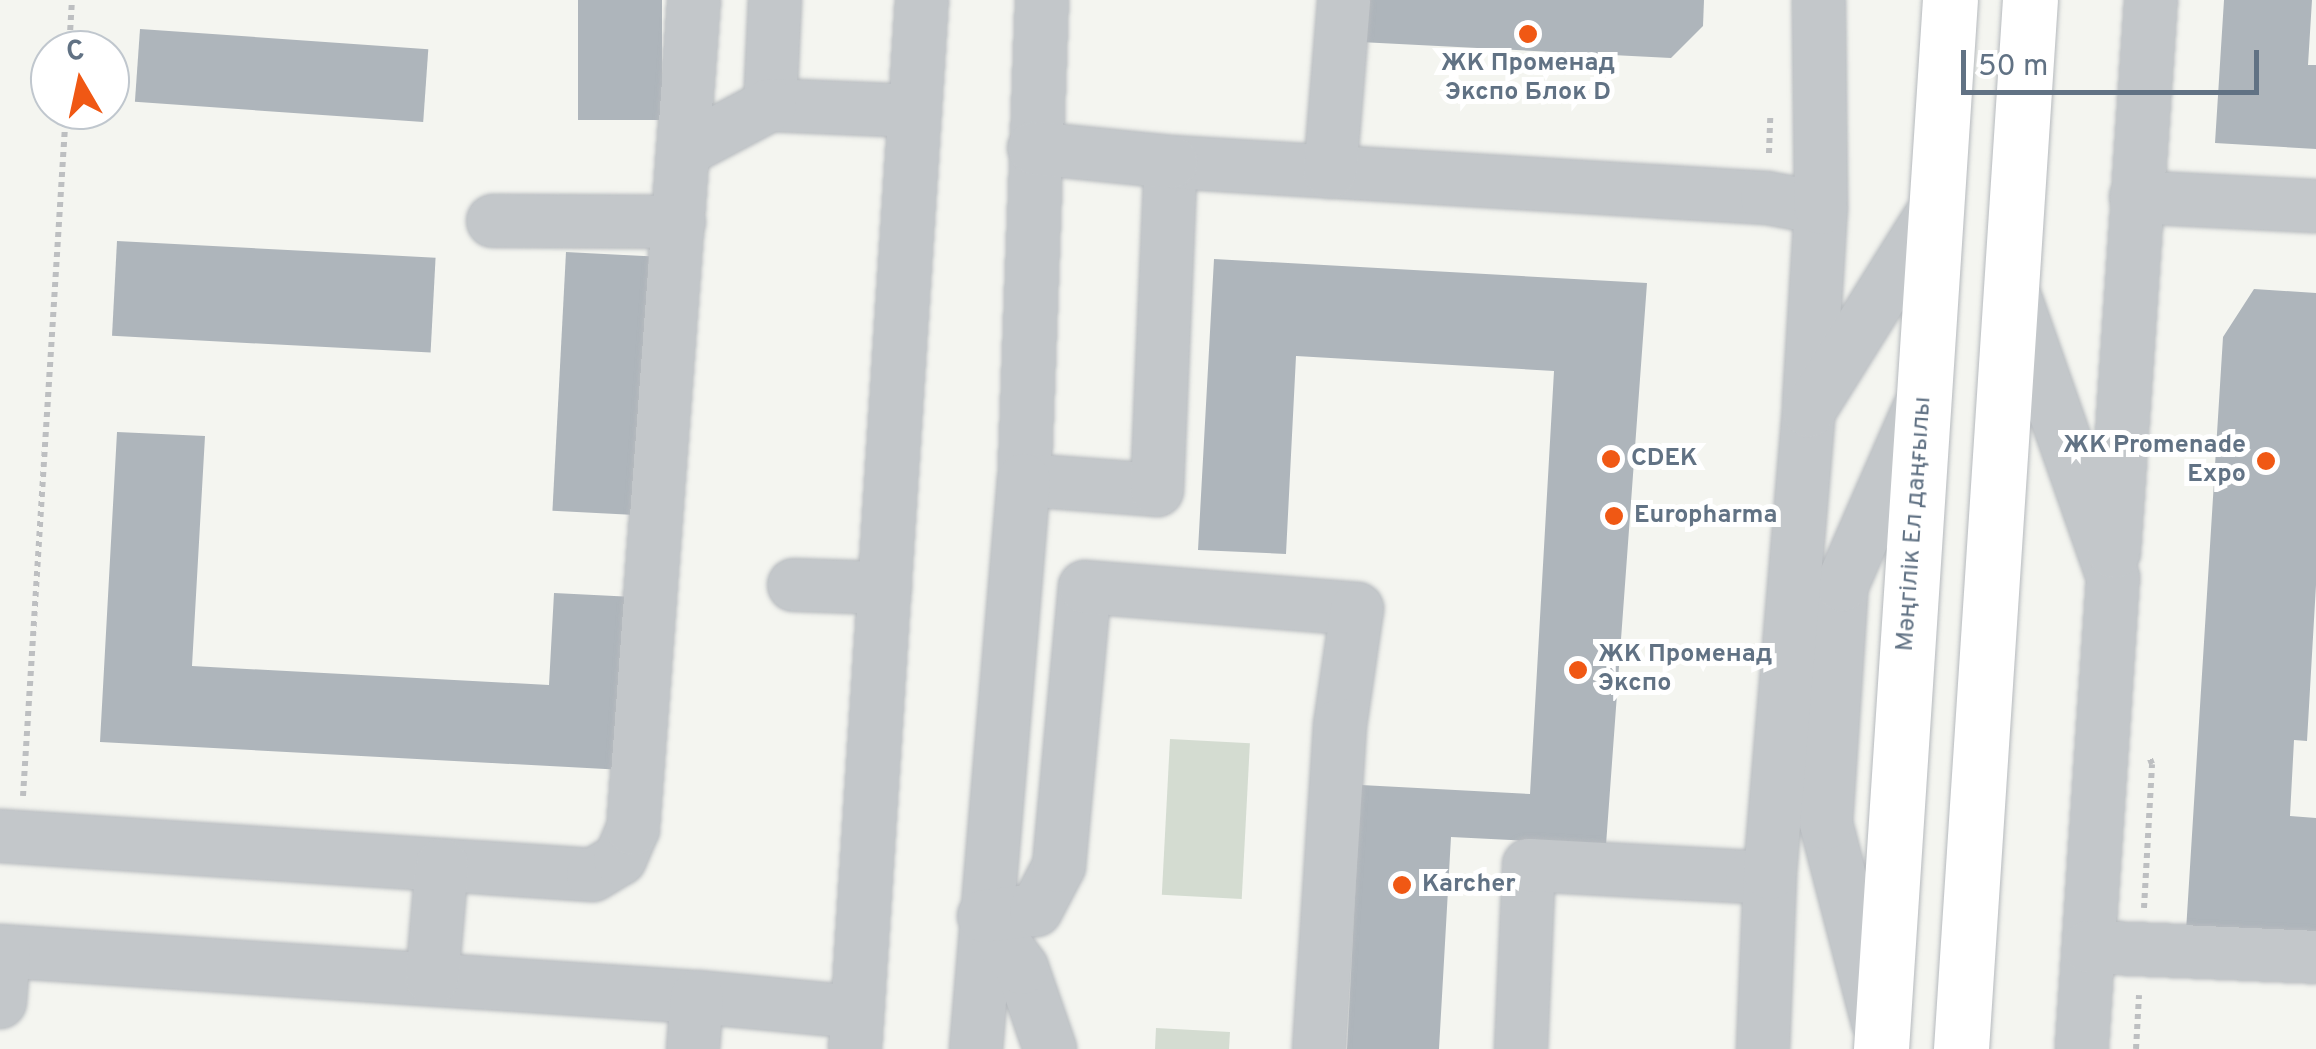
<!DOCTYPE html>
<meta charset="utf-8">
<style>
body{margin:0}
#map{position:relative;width:2316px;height:1049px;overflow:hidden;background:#f4f5f0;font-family:Overpass,sans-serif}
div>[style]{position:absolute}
.green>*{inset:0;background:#d4dcd1;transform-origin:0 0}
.building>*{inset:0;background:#aeb5bb;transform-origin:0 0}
.path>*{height:6px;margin-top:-3px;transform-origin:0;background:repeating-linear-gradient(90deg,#bdbfc1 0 5px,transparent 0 10px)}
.roads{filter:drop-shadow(0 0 2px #b6babe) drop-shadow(0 0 2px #b6babe)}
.minor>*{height:52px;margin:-26px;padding:0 26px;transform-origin:26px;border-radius:26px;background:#c3c7ca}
.major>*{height:55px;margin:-27.5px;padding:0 27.5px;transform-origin:27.5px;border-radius:27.5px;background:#fff}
.dots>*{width:28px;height:28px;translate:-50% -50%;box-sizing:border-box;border:5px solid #fff;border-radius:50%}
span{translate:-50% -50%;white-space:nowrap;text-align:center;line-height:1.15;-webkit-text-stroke:10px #fff;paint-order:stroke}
.poi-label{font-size:25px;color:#617284;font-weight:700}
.right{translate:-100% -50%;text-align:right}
.left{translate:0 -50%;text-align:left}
.street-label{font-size:25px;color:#617284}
.north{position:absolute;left:30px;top:30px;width:100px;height:100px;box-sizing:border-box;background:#fff;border:2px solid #c0c7ce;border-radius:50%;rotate:351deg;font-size:28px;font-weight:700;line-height:40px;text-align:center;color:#617284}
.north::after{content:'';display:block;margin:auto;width:35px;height:45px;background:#f05814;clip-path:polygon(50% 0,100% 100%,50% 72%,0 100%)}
.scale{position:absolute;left:1961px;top:50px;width:298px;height:45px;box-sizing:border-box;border:5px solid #617284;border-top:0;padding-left:12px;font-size:30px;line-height:35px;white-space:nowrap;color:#617284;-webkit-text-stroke:8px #fff;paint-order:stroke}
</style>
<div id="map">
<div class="green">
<i style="left:1170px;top:739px;width:80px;height:156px;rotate:3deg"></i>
<i style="clip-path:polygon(1156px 1028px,1230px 1032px,1229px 1049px,1155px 1049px)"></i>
</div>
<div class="building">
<i style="left:578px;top:0;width:84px;height:120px"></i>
<i style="clip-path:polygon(1363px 0,1704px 0,1703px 26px,1671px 58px,1360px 42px)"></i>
<i style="clip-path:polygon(2224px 0,2312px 0,2308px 65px,2316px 65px,2316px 149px,2215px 143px)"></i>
<i style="left:140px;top:29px;width:289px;height:73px;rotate:4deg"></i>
<i style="left:117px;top:241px;width:319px;height:95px;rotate:3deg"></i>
<i style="left:566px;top:252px;width:83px;height:259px;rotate:3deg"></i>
<i style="clip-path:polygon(1214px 259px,1647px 283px,1606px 845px,1451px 837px,1439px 1049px,1347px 1049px,1361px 785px,1530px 794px,1554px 371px,1296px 356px,1286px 554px,1198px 550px)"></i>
<i style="clip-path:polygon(2254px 289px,2316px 293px,2316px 585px,2307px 741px,2294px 740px,2290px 816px,2316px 818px,2316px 937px,2186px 931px,2223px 337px)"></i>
<i style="clip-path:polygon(117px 432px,205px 436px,192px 666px,549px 685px,554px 593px,634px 597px,624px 770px,100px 742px)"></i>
</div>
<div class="path">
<i style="left:69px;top:50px;width:50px;rotate:-86.6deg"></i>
<i style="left:1769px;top:153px;width:37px;rotate:-88deg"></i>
<i style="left:23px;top:796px;width:687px;rotate:-86.41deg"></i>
<i style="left:2144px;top:908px;width:144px;rotate:-86.8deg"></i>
<i style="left:2152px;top:764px;width:9px;rotate:-111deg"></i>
<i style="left:2136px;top:1049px;width:54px;rotate:-86.8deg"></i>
</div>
<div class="roads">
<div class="minor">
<i style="left:775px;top:0;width:105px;rotate:92.7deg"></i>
<i style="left:770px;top:105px;width:145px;rotate:2.4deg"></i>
<i style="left:1042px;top:0;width:480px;rotate:92.1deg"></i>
<i style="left:1024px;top:480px;width:133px;rotate:4.3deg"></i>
<i style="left:1157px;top:490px;width:328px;rotate:-87.6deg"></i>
<i style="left:1171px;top:162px;width:597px;rotate:3.46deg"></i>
<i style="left:1767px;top:198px;width:55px;rotate:10.5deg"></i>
<i style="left:1034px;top:148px;width:138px;rotate:5.8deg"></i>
<i style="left:685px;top:150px;width:96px;rotate:-27.9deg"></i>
<i style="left:1330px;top:172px;width:173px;rotate:-85.3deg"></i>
<i style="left:2136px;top:197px;width:180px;rotate:2.9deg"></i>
<i style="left:493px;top:221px;width:186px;rotate:0.3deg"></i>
<i style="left:2012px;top:289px;width:306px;rotate:70.7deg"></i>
<i style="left:2113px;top:578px;width:472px;rotate:93.8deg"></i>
<i style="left:1809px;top:403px;width:195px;rotate:-86.5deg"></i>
<i style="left:1821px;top:208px;width:208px;rotate:-90.6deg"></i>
<i style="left:2114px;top:552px;width:553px;rotate:-86.17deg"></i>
<i style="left:794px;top:585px;width:91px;rotate:1.9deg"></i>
<i style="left:0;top:836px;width:594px;rotate:3.76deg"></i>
<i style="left:593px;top:875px;width:31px;rotate:-31deg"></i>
<i style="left:620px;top:859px;width:33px;rotate:-67deg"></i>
<i style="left:633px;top:829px;width:831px;rotate:-85.79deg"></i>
<i style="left:2089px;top:947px;width:227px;rotate:2.5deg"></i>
<i style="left:0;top:951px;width:699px;rotate:3.78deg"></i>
<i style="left:697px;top:997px;width:161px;rotate:5.4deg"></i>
<i style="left:432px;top:979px;width:114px;rotate:-85deg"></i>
<i style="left:0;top:1002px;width:50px;rotate:-85.4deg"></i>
<i style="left:1878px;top:1023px;width:207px;rotate:-104.6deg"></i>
<i style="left:1826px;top:823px;width:239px;rotate:-86.2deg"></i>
<i style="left:1842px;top:585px;width:192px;rotate:-66.4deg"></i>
<i style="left:693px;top:1049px;width:52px;rotate:-85.6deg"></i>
<i style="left:855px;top:1049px;width:1051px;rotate:-86.35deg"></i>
<i style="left:976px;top:1049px;width:571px;rotate:-85.18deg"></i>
<i style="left:1050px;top:1049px;width:86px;rotate:-109.1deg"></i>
<i style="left:1022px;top:968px;width:64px;rotate:-126.2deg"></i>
<i style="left:984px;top:916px;width:52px;rotate:-6.6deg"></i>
<i style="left:1036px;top:910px;width:50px;rotate:-62.4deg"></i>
<i style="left:1059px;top:866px;width:280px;rotate:-84.7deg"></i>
<i style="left:1085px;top:587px;width:273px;rotate:4.6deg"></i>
<i style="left:1357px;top:609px;width:117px;rotate:98.3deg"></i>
<i style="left:1340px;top:725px;width:325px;rotate:93.7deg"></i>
<i style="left:1521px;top:1049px;width:184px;rotate:-87.5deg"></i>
<i style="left:1529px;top:865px;width:223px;rotate:3.1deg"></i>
<i style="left:1752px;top:877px;width:18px;rotate:-13deg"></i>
<i style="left:1763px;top:1049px;width:176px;rotate:-87.7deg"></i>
<i style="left:1770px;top:873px;width:464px;rotate:-85.2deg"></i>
<i style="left:1809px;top:411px;width:242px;rotate:-58deg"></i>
</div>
<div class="major">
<i style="left:1881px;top:1049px;width:1051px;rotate:-86.24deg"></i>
<i style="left:1961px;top:1049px;width:1051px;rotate:-86.24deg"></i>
</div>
</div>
<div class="dots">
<i style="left:1528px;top:34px;background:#f05814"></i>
<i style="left:1611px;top:459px;background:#f05814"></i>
<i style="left:2266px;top:461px;background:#f05814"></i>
<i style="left:1614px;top:516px;background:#f05814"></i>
<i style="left:1578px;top:670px;background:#f05814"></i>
<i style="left:1402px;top:885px;background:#f05814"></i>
</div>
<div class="poi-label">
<span style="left:1528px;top:79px">ЖК Променад<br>Экспо Блок D</span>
<span class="right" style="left:2246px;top:461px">ЖК Promenade<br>Expo</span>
<span class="left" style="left:1631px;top:459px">CDEK</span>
<span class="left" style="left:1634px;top:516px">Europharma</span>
<span class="left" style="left:1598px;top:670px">ЖК Променад<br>Экспо</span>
<span class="left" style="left:1422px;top:885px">Karcher</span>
</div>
<div class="street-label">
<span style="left:1915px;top:524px;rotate:-86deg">Мәңгілік Ел даңғылы</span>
</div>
<div class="north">С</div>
<div class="scale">50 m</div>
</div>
